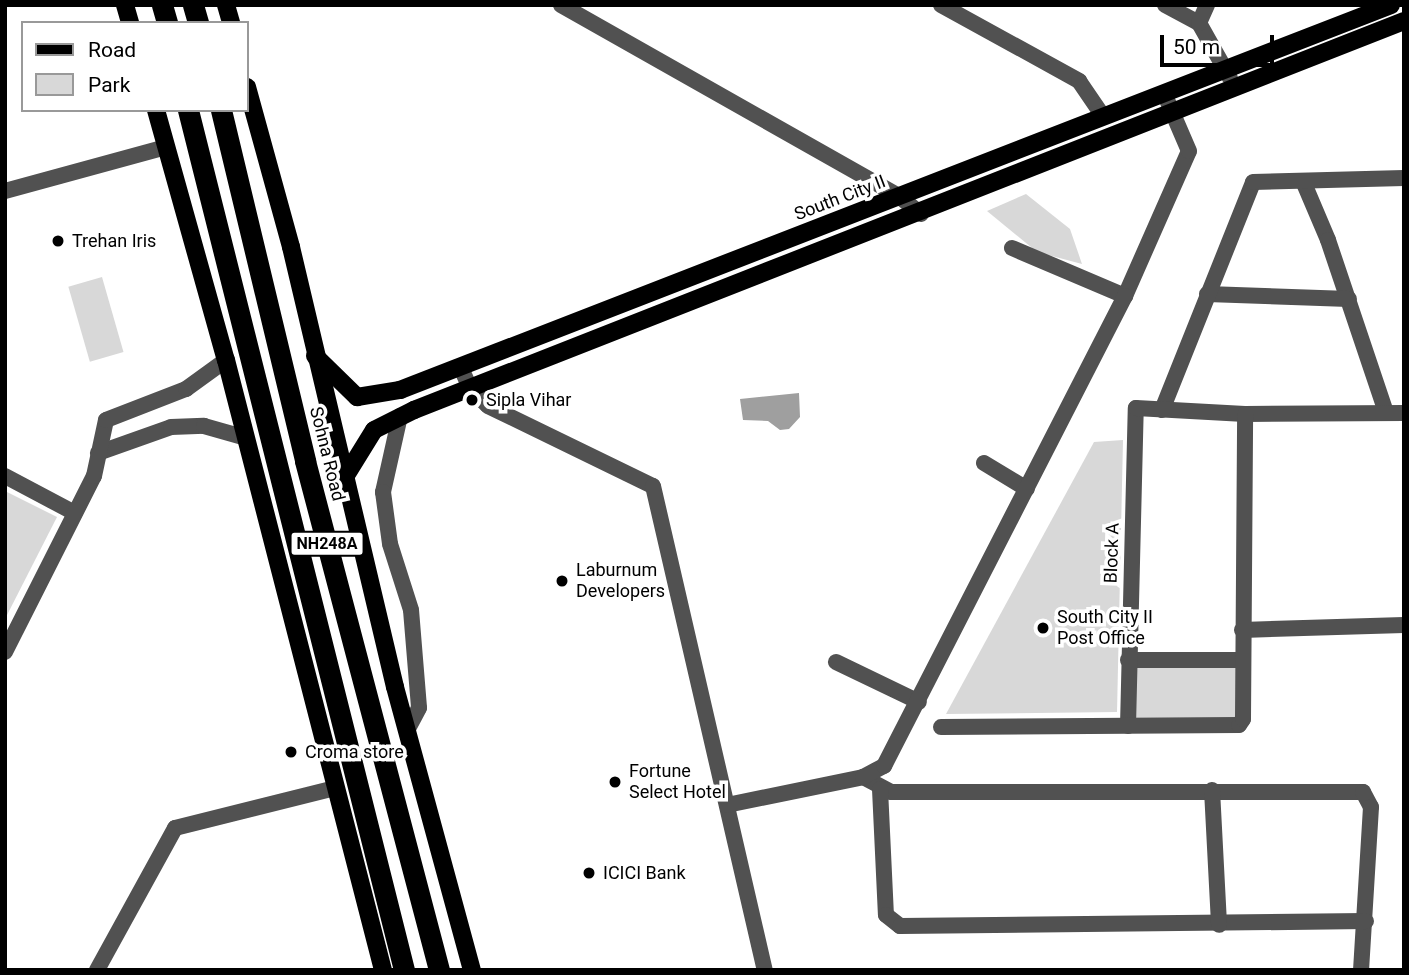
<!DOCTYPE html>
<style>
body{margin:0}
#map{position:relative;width:1409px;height:975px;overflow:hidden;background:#fff;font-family:Roboto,sans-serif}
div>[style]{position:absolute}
.green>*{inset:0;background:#d8d8d8;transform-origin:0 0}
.water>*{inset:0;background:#9f9f9f}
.minor>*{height:16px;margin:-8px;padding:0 8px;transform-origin:8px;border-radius:8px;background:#515151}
.major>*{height:18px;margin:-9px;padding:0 9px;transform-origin:9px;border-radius:9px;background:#000}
.highway>*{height:21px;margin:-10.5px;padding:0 10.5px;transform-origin:10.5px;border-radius:10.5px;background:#000}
.dots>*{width:19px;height:19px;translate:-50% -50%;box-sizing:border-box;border:4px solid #fff;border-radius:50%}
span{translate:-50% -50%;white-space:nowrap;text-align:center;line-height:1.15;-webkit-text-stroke:7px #fff;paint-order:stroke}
.shield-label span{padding:2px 5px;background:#fff;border:2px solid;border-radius:5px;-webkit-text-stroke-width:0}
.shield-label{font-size:16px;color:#000;font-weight:700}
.street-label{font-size:18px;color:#000}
.poi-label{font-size:18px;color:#000}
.left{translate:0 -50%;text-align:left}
.frame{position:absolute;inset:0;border:7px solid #000;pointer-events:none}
.legend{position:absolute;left:21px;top:21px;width:228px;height:91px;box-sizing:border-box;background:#fff;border:2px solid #999;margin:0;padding:9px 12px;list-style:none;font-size:21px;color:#000}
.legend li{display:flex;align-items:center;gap:14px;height:35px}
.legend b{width:35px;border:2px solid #999}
.scale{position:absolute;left:1160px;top:35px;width:114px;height:32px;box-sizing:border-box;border:4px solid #000;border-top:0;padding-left:9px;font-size:21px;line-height:24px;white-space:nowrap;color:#000;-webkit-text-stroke:5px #fff;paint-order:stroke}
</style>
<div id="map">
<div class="green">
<i style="clip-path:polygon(1026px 194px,1070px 229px,1082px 264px,1037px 252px,987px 211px)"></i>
<i style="left:102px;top:277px;width:78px;height:35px;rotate:74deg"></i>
<i style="clip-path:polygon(1123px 440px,1117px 712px,946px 714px,1094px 442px)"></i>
<i style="clip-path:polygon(5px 491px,57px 517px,5px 619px)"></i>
<i style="left:1134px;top:668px;width:105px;height:52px"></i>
</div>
<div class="water">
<i style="clip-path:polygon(799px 393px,800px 417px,789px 429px,780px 430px,768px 421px,743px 420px,740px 399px)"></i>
</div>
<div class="minor">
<i style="left:561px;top:5px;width:390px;rotate:29.5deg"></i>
<i style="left:900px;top:197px;width:27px;rotate:39deg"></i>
<i style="left:941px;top:5px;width:158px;rotate:28.8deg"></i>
<i style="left:1079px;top:81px;width:42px;rotate:55.6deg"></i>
<i style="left:1165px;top:5px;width:38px;rotate:28deg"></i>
<i style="left:1199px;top:23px;width:63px;rotate:60.6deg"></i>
<i style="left:1199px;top:23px;width:20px;rotate:-66deg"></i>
<i style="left:1303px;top:181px;width:64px;rotate:67deg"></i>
<i style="left:1328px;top:240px;width:182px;rotate:71.4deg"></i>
<i style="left:5px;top:191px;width:167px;rotate:-15.3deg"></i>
<i style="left:1012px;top:248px;width:123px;rotate:23deg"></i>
<i style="left:1125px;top:296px;width:158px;rotate:-66.2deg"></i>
<i style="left:1189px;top:151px;width:63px;rotate:-113.3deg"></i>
<i style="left:1207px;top:294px;width:142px;rotate:2deg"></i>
<i style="left:461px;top:368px;width:22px;rotate:66deg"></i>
<i style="left:470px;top:388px;width:25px;rotate:45deg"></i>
<i style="left:488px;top:406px;width:183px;rotate:25.9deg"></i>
<i style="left:653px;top:486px;width:497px;rotate:77deg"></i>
<i style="left:1162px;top:410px;width:245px;rotate:-68.2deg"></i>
<i style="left:1253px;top:182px;width:151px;rotate:-1.5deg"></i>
<i style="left:400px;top:416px;width:78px;rotate:102.6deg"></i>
<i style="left:383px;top:492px;width:52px;rotate:82.3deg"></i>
<i style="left:390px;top:544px;width:69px;rotate:72.3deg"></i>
<i style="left:411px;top:610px;width:98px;rotate:85.3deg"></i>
<i style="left:419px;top:708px;width:26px;rotate:118deg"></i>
<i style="left:98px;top:453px;width:77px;rotate:-19.6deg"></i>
<i style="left:171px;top:427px;width:33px;rotate:-2deg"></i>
<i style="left:204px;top:426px;width:44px;rotate:15.9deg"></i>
<i style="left:984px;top:463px;width:50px;rotate:31.2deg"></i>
<i style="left:5px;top:476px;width:79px;rotate:27.9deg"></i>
<i style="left:1242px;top:630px;width:162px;rotate:-1.8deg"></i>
<i style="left:5px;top:652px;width:197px;rotate:-63.2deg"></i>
<i style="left:94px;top:476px;width:57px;rotate:-77.9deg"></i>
<i style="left:106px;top:420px;width:86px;rotate:-21.2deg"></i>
<i style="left:186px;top:389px;width:49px;rotate:-35.9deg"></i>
<i style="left:1128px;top:660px;width:114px"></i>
<i style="left:836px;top:662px;width:92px;rotate:25.7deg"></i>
<i style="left:1128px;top:726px;width:318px;rotate:-88.6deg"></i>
<i style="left:1136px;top:408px;width:109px;rotate:3.2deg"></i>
<i style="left:1245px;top:414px;width:159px;rotate:-0.4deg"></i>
<i style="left:941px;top:727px;width:298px;rotate:-0.4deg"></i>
<i style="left:1239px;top:725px;width:7px;rotate:-56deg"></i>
<i style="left:1243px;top:719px;width:305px;rotate:-89.6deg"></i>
<i style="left:863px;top:777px;width:32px;rotate:28deg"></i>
<i style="left:891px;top:792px;width:472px"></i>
<i style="left:1363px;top:792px;width:17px;rotate:62deg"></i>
<i style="left:1371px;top:807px;width:163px;rotate:93.5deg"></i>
<i style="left:880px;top:789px;width:126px;rotate:87.3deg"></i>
<i style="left:886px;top:915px;width:18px;rotate:38deg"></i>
<i style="left:900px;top:926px;width:466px;rotate:-0.6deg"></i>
<i style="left:1212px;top:790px;width:135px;rotate:87deg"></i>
<i style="left:727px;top:805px;width:139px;rotate:-11.6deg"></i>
<i style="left:863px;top:777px;width:24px;rotate:-28deg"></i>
<i style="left:884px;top:766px;width:528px;rotate:-62.85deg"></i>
<i style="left:97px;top:970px;width:162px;rotate:-61.2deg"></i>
<i style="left:175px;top:828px;width:165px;rotate:-14deg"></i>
</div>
<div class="major">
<i style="left:125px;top:5px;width:19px;rotate:74deg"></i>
<i style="left:226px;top:5px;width:19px;rotate:74deg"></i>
<i style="left:247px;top:87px;width:166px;rotate:74.6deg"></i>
<i style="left:291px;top:247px;width:452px;rotate:76.7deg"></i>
<i style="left:395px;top:687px;width:293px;rotate:74.8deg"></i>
<i style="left:156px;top:110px;width:260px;rotate:74.4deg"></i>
<i style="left:226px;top:360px;width:630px;rotate:75.57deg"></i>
<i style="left:315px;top:356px;width:59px;rotate:44.3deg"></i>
<i style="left:357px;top:397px;width:44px;rotate:-9.2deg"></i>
<i style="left:400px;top:390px;width:1063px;rotate:-21.23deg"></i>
<i style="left:345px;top:477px;width:55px;rotate:-58.3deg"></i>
<i style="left:374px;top:430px;width:45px;rotate:-26.6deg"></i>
<i style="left:414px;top:410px;width:1064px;rotate:-21.45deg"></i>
</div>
<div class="highway">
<i style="left:162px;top:5px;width:19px;rotate:74deg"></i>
<i style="left:193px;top:5px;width:19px;rotate:74deg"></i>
<i style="left:188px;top:110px;width:887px;rotate:75.9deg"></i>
<i style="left:221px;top:110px;width:361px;rotate:76.5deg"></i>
<i style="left:305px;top:461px;width:526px;rotate:75.25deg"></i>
</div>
<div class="dots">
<i style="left:58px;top:241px;background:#000"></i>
<i style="left:472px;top:400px;background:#000"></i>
<i style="left:562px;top:581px;background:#000"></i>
<i style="left:1043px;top:628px;background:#000"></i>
<i style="left:291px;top:752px;background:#000"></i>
<i style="left:615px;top:782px;background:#000"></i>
<i style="left:589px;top:873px;background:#000"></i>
</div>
<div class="shield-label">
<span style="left:327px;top:544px">NH248A</span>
</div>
<div class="street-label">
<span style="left:840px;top:198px;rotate:-21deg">South City II</span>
<span style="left:327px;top:454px;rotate:76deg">Sohna Road</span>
<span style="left:1112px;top:553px;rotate:-88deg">Block A</span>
</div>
<div class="poi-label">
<span class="left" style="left:72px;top:241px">Trehan Iris</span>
<span class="left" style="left:486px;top:400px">Sipla Vihar</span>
<span class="left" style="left:576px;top:581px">Laburnum<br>Developers</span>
<span class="left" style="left:1057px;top:628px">South City II<br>Post Office</span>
<span class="left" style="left:305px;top:752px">Croma store</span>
<span class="left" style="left:629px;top:782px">Fortune<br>Select Hotel</span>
<span class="left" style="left:603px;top:873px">ICICI Bank</span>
</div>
<div class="frame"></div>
<ul class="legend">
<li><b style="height:9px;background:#000"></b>Road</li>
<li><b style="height:19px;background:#d8d8d8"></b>Park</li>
</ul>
<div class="scale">50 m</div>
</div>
